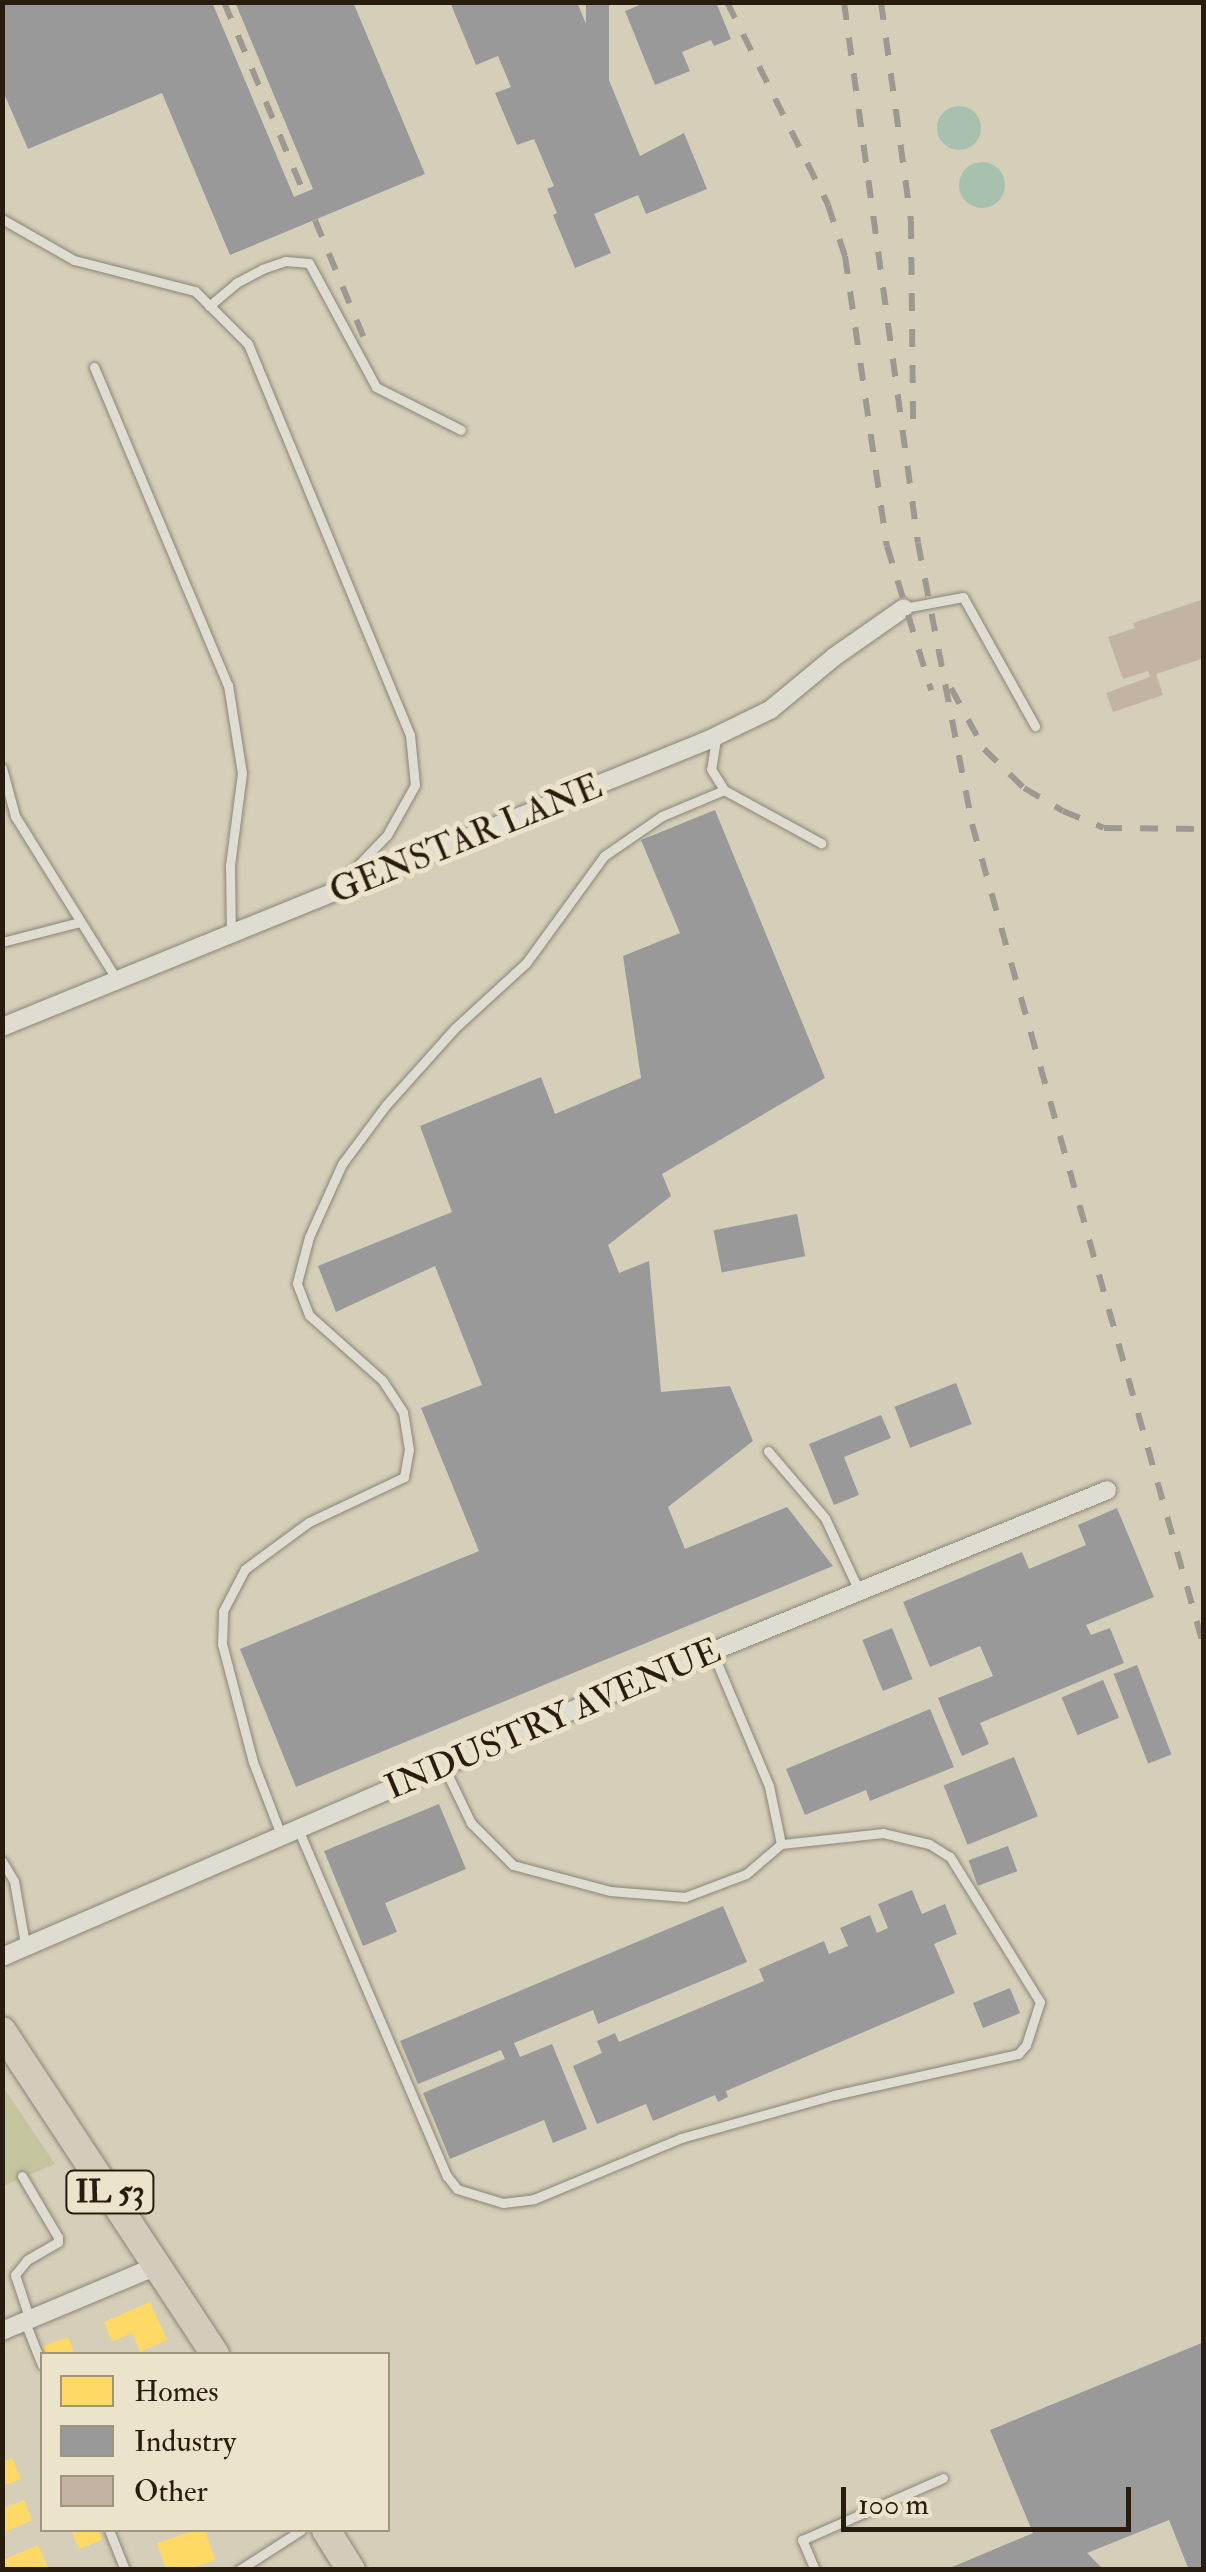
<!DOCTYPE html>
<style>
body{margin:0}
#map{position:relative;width:1206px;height:2572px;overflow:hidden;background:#d5cfb9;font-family:"IM FELL Double Pica",serif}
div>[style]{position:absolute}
.green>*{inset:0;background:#c4c59e}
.water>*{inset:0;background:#a8c0ae}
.round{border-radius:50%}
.homes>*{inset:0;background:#ffd966}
.industry>*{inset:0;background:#999;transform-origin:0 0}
.building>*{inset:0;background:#c2b3a2}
.roads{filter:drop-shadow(0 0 2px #8a8476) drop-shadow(0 0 2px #8a8476)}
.lane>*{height:9px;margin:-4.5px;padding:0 4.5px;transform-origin:4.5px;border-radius:4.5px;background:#dfdcd1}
.street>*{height:18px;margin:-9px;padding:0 9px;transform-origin:9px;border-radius:9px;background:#dfdcd1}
.primary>*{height:28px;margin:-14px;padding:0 14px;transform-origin:14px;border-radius:14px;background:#d3ccbc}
.rail>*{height:6px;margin-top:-3px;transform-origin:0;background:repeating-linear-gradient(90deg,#9e9990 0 18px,transparent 0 36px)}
span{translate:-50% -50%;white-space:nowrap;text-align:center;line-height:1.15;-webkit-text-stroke:10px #ece4ca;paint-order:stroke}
.shield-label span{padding:2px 8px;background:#ece4ca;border:2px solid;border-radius:8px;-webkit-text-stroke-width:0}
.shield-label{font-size:32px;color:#281c0f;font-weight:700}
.street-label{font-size:35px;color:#281c0f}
.frame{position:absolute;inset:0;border:5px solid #281c0f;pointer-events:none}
.legend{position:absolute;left:40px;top:2352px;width:350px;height:180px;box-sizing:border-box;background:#ece4ca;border:2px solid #9e947f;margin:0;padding:12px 18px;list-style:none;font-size:30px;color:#281c0f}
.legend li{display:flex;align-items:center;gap:20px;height:50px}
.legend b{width:50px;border:2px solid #9e947f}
.scale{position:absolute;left:841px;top:2487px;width:290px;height:45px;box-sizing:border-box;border:5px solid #281c0f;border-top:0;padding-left:12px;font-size:30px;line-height:35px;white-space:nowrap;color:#281c0f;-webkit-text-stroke:8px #ece4ca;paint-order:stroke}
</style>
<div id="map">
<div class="green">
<i style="clip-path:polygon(2px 2085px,55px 2164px,3px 2186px,2px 2186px)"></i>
</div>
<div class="water">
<i class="round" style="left:937px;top:106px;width:44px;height:44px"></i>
<i class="round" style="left:959px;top:162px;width:46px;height:46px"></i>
</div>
<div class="homes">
<i style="clip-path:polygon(150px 2302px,167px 2340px,140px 2352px,132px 2333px,112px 2342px,104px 2322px)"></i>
<i style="clip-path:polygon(68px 2337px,75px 2354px,44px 2354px,41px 2347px)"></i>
<i style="clip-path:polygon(12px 2458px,21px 2479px,2px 2486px,2px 2462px)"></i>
<i style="clip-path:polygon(24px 2500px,32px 2520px,2px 2533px,2px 2509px)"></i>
<i style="clip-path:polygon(71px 2530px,98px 2530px,102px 2540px,79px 2549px)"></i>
<i style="clip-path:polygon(196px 2530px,205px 2530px,215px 2560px,187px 2570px,166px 2570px,157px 2543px)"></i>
<i style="clip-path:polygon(38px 2545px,48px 2568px,7px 2570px,3px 2560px)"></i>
</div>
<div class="industry">
<i style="clip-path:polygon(2px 2px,212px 2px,294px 197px,313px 189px,235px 2px,353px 2px,425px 174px,230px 255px,162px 93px,28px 149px,2px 89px)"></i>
<i style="clip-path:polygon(450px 2px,577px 2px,640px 156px,684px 133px,707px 189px,646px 214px,638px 195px,594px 214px,611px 253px,575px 268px,553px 215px,557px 213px,547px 189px,554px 186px,534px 139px,517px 145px,495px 93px,511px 87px,498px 56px,476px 65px)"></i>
<i style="left:586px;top:2px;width:23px;height:156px"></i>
<i style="clip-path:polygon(647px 2px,716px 2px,731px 39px,714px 46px,711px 40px,682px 52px,690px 71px,655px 85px,625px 11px)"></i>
<i style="clip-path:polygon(715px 810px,825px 1078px,662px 1174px,671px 1196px,608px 1245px,619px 1273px,649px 1261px,661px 1392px,730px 1386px,753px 1441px,668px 1507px,685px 1549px,787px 1507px,833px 1566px,296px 1787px,240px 1649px,479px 1551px,421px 1408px,482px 1385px,435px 1266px,336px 1312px,318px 1266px,452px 1212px,420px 1126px,541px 1077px,555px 1114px,641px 1078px,623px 956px,680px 933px,641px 840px)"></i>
<i style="left:797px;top:1214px;width:43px;height:85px;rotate:79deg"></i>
<i style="left:956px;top:1383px;width:44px;height:66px;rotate:69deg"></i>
<i style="clip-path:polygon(881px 1415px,891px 1438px,844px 1457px,859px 1495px,834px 1505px,809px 1444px)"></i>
<i style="clip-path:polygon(1117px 1508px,1154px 1597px,1086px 1625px,1091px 1635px,1110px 1628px,1124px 1663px,980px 1723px,989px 1744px,962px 1756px,938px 1698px,993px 1676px,980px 1646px,930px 1667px,903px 1602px,1022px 1552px,1029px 1569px,1086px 1545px,1078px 1525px)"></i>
<i style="left:892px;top:1628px;width:55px;height:32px;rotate:68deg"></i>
<i style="left:1137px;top:1665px;width:96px;height:25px;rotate:69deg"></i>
<i style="left:1103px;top:1680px;width:41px;height:45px;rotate:67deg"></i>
<i style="clip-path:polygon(930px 1709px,954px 1767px,870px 1801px,866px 1790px,805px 1815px,786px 1769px)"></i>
<i style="left:1014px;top:1757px;width:64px;height:76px;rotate:68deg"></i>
<i style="clip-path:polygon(439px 1804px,466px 1869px,385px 1903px,397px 1932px,363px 1946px,324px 1851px)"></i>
<i style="left:1008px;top:1846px;width:27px;height:42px;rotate:70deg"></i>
<i style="clip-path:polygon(912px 1890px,922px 1914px,945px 1904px,957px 1934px,934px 1944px,955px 1993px,726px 2091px,728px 2097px,718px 2102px,715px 2095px,653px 2121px,646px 2104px,597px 2124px,573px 2066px,602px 2053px,597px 2041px,615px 2033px,619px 2042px,764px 1981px,759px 1969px,824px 1941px,829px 1954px,848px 1946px,840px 1928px,870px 1915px,877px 1933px,888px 1928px,878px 1904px)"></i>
<i style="clip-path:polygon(723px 1906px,747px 1962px,598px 2024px,593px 2010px,514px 2043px,520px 2057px,552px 2044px,587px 2129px,553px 2143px,544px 2120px,450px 2159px,423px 2093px,505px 2059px,501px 2050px,418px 2084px,400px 2041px)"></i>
<i style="left:1010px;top:1988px;width:27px;height:40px;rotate:68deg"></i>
<i style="clip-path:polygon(1204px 2342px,1204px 2570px,1189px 2570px,1169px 2520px,1087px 2553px,1104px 2570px,945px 2570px,1033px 2533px,990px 2430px)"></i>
</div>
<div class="building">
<i style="clip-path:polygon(1204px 599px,1204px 658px,1156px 674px,1163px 695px,1113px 712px,1106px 693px,1150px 677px,1148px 671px,1123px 679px,1108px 637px,1135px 628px,1133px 623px)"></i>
</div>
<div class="roads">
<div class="lane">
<i style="left:2px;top:219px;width:83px;rotate:29.7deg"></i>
<i style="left:74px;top:260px;width:125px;rotate:14.4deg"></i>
<i style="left:195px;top:291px;width:75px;rotate:45deg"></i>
<i style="left:248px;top:344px;width:423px;rotate:67.5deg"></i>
<i style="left:410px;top:735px;width:50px;rotate:84.3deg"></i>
<i style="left:415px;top:785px;width:57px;rotate:119.2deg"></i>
<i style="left:387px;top:835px;width:68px;rotate:133.8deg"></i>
<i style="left:209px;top:306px;width:35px;rotate:-40deg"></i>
<i style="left:236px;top:283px;width:30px;rotate:-28deg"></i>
<i style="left:262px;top:269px;width:24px;rotate:-19deg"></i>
<i style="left:285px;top:261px;width:24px;rotate:5deg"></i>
<i style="left:309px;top:263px;width:141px;rotate:61.6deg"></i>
<i style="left:376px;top:387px;width:95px;rotate:26.8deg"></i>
<i style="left:94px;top:367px;width:345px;rotate:67.2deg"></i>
<i style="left:228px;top:685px;width:89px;rotate:81deg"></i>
<i style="left:242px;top:773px;width:93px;rotate:97.4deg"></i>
<i style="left:230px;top:865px;width:69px;rotate:89.2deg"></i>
<i style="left:904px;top:608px;width:60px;rotate:-10.6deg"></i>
<i style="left:963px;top:597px;width:148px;rotate:60.8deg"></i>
<i style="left:716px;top:739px;width:30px;rotate:99deg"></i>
<i style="left:711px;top:769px;width:25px;rotate:58deg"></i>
<i style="left:724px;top:790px;width:111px;rotate:28.7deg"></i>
<i style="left:2px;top:768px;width:50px;rotate:74.8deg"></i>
<i style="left:15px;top:816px;width:193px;rotate:58.1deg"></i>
<i style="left:2px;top:942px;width:81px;rotate:-14.4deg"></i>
<i style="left:768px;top:1451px;width:88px;rotate:49.6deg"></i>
<i style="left:825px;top:1518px;width:81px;rotate:65deg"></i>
<i style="left:443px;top:1765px;width:64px;rotate:64.2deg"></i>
<i style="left:471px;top:1823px;width:59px;rotate:45deg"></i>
<i style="left:513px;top:1865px;width:100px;rotate:15deg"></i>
<i style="left:610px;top:1891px;width:75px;rotate:4.6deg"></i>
<i style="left:685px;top:1897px;width:65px;rotate:-20.7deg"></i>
<i style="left:746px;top:1874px;width:46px;rotate:-40.6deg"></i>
<i style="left:781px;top:1844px;width:59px;rotate:-101.7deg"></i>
<i style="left:769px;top:1786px;width:147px;rotate:-112.9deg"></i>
<i style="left:298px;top:1829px;width:378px;rotate:66.8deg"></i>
<i style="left:447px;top:2176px;width:16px;rotate:52deg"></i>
<i style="left:457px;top:2189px;width:48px;rotate:16.9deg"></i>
<i style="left:503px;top:2203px;width:31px;rotate:-7deg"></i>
<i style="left:534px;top:2199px;width:159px;rotate:-22.5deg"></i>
<i style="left:681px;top:2138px;width:159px;rotate:-15.7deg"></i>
<i style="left:834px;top:2095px;width:189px;rotate:-12.6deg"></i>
<i style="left:1018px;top:2054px;width:12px;rotate:-48deg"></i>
<i style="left:1026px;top:2045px;width:45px;rotate:-72deg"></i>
<i style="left:1040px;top:2002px;width:171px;rotate:-121.8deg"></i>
<i style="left:950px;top:1857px;width:25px;rotate:-148deg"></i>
<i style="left:929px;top:1844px;width:47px;rotate:-166.6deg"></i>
<i style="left:883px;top:1833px;width:103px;rotate:173.8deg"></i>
<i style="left:281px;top:1835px;width:78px;rotate:-111deg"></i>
<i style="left:253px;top:1762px;width:122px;rotate:-104.7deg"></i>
<i style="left:222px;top:1644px;width:33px;rotate:-88deg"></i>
<i style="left:223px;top:1611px;width:47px;rotate:-62.4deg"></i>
<i style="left:245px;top:1569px;width:79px;rotate:-36.3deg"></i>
<i style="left:309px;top:1522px;width:105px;rotate:-25.3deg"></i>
<i style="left:404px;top:1477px;width:27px;rotate:-80deg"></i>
<i style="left:409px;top:1450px;width:38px;rotate:-99deg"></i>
<i style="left:403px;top:1412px;width:38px;rotate:-123deg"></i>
<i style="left:382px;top:1380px;width:98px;rotate:-138.3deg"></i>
<i style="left:309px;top:1315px;width:34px;rotate:-111deg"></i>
<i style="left:297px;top:1283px;width:48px;rotate:-75.4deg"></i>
<i style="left:309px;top:1237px;width:80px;rotate:-65.7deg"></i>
<i style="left:342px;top:1164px;width:74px;rotate:-53.3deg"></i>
<i style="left:386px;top:1105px;width:103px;rotate:-48.1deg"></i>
<i style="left:455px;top:1028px;width:96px;rotate:-42.5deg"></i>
<i style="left:526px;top:963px;width:132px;rotate:-53.9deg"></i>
<i style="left:604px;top:856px;width:70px;rotate:-34.6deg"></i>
<i style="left:662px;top:816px;width:67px;rotate:-22.8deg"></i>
<i style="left:2px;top:1861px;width:23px;rotate:59deg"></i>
<i style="left:14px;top:1881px;width:64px;rotate:80.1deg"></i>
<i style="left:22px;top:2176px;width:71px;rotate:59.5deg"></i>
<i style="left:58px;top:2237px;width:5px;rotate:90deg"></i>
<i style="left:58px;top:2242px;width:36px;rotate:150deg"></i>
<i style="left:27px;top:2260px;width:19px;rotate:129deg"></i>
<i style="left:15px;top:2275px;width:47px;rotate:71.6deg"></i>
<i style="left:25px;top:2322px;width:46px;rotate:68.4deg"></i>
<i style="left:109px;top:2530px;width:43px;rotate:68.2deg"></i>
<i style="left:239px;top:2570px;width:74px;rotate:-32.8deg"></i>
<i style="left:815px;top:2570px;width:33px;rotate:-113deg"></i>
<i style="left:802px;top:2540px;width:154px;rotate:-23.7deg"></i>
</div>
<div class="street">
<i style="left:2px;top:1027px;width:762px;rotate:-22.12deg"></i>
<i style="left:708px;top:740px;width:69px;rotate:-25.8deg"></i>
<i style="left:770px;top:710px;width:83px;rotate:-39.6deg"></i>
<i style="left:834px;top:657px;width:85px;rotate:-35deg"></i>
<i style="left:2px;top:1957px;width:703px;rotate:-23.39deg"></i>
<i style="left:647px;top:1678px;width:497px;rotate:-22.2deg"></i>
<i style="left:2px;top:2331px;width:170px;rotate:-22.8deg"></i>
</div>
<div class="primary">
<i style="left:2px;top:2031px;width:387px;rotate:56.6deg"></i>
<i style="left:326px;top:2530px;width:47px;rotate:58deg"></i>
</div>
</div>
<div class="rail">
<i style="left:224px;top:2px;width:207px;rotate:67.3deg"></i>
<i style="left:727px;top:2px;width:227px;rotate:63.5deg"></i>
<i style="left:828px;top:205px;width:54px;rotate:71.6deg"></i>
<i style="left:845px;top:256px;width:293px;rotate:81.8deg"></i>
<i style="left:887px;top:546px;width:151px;rotate:73deg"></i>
<i style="left:844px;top:2px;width:546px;rotate:82.21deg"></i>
<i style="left:918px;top:543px;width:286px;rotate:79.1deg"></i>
<i style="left:972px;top:824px;width:855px;rotate:74.26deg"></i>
<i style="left:881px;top:2px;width:221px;rotate:82.2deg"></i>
<i style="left:911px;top:221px;width:204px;rotate:89.4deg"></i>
<i style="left:315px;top:220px;width:133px;rotate:67.5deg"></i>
<i style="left:951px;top:688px;width:69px;rotate:61.6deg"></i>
<i style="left:984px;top:749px;width:56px;rotate:44.3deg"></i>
<i style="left:1024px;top:788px;width:45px;rotate:30.5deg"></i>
<i style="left:1063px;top:811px;width:44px;rotate:22.5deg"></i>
<i style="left:1104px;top:828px;width:100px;rotate:0.6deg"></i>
</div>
<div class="shield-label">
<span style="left:110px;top:2192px">IL 53</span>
</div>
<div class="street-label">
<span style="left:466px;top:839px;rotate:-22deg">GENSTAR LANE</span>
<span style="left:553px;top:1719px;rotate:-23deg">INDUSTRY AVENUE</span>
</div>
<div class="frame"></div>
<ul class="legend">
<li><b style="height:28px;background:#ffd966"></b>Homes</li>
<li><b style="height:28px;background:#999"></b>Industry</li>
<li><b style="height:28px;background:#c2b3a2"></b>Other</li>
</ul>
<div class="scale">100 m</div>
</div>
